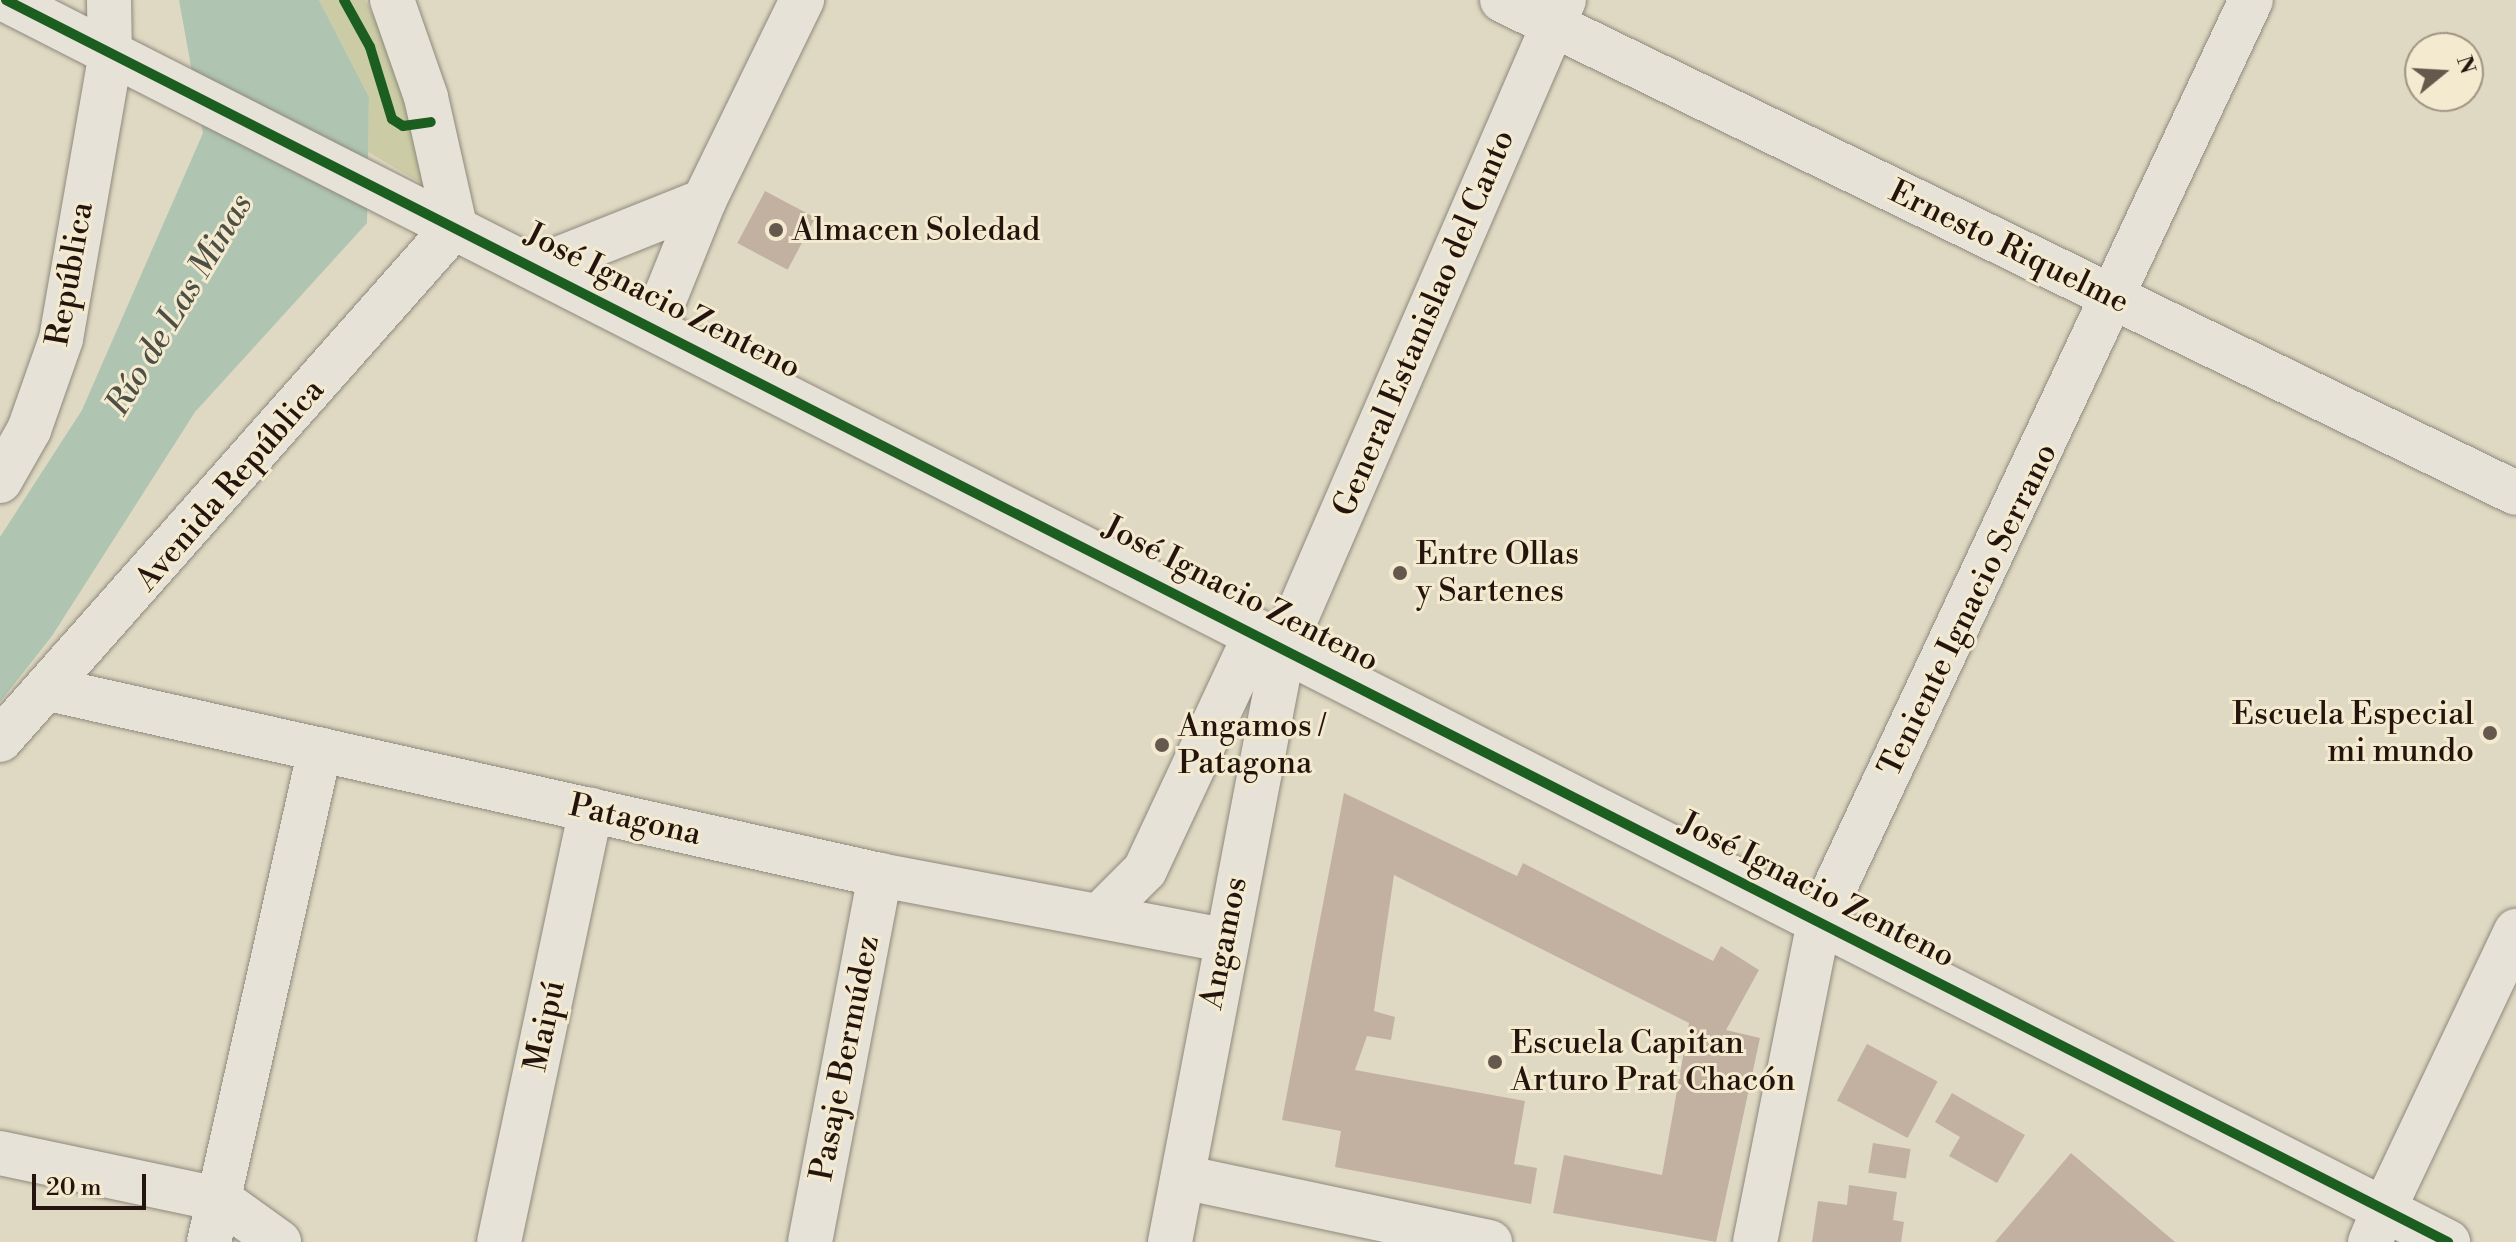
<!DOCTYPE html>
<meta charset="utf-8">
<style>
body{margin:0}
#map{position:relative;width:2516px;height:1242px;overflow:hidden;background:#dfd9c3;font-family:"Libre Bodoni",serif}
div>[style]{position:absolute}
.green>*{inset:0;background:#cbcca5}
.water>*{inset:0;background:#afc5b1}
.building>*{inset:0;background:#c2b1a1;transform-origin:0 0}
.roads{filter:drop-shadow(0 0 2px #8e897c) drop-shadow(0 0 2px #8e897c)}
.minor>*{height:44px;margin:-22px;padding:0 22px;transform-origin:22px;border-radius:22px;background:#e7e2d7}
.tertiary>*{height:44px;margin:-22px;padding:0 22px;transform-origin:22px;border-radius:22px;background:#e7e2d7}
.cycleway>*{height:10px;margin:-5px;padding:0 5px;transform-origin:5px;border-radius:5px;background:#1b5e20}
.dots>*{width:22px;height:22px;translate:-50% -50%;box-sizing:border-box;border:4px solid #f3ead0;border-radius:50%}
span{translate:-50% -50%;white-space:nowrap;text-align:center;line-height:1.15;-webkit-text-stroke:6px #f3ead0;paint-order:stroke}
.poi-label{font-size:32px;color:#24140d}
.left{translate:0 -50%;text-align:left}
.right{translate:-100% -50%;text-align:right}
.street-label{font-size:32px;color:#24140d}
.water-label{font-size:34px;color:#4d4f44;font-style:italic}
.north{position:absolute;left:2404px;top:32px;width:80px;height:80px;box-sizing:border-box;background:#f3ead0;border:2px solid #a09482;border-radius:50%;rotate:72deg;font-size:22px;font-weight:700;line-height:32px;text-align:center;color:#24140d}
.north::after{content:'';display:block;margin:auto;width:28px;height:36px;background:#65594d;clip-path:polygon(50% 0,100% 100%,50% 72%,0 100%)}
.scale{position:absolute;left:32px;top:1174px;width:114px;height:36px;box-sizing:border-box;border:4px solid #24140d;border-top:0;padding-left:10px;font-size:24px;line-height:28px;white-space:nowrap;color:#24140d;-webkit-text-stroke:6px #f3ead0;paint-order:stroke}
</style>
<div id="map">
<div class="green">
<i style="clip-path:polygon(319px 0,365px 0,393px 54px,426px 186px,368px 152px,369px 97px)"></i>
</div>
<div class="water">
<i style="clip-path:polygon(179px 0,319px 0,369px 97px,367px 223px,195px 412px,52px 636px,0 702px,0 537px,82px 410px,203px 133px)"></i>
</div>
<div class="building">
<i style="left:765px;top:191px;width:57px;height:59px;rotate:28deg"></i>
<i style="clip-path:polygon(1344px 793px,1517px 876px,1523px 863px,1713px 961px,1721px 946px,1759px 970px,1726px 1030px,1760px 1038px,1716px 1242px,1553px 1213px,1564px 1155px,1662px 1175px,1689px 1023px,1394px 875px,1374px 1011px,1395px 1017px,1391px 1040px,1367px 1036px,1355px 1070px,1525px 1101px,1514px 1164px,1537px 1168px,1531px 1204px,1335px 1167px,1341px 1131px,1282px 1120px)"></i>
<i style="left:1867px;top:1044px;width:80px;height:64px;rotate:28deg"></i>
<i style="clip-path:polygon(1952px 1093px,2025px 1135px,1997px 1183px,1949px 1156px,1960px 1137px,1935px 1122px)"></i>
<i style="left:1873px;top:1143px;width:38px;height:30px;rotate:9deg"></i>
<i style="clip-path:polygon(2071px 1153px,2175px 1242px,1995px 1242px)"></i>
<i style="clip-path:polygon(1849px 1185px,1897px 1192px,1893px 1220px,1904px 1222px,1901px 1242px,1812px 1242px,1818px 1201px,1847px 1205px)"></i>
</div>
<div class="roads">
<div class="minor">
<i style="left:1502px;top:0;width:1127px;rotate:25.93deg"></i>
<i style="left:0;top:481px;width:59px;rotate:-60.4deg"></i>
<i style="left:29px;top:430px;width:96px;rotate:-70.6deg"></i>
<i style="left:61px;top:339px;width:285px;rotate:-80.1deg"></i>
<i style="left:110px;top:58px;width:58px;rotate:-91deg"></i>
<i style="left:49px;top:689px;width:852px;rotate:12.62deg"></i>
<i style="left:880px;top:875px;width:349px;rotate:10.7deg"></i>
<i style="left:0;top:740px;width:686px;rotate:-48.48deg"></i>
<i style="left:455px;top:226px;width:132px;rotate:-102.7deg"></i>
<i style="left:426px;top:97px;width:103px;rotate:-109.3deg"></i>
<i style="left:1103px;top:912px;width:59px;rotate:-45deg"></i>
<i style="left:1145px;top:870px;width:264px;rotate:-64.9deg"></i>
<i style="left:0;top:1153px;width:224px;rotate:11.9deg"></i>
<i style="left:219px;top:1199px;width:74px;rotate:35.6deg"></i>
<i style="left:1183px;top:1177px;width:314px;rotate:12deg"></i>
<i style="left:209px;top:1242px;width:505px;rotate:-77.31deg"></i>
<i style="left:499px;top:1242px;width:442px;rotate:-78deg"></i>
<i style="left:810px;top:1242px;width:374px;rotate:-79.2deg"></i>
<i style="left:1755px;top:1242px;width:327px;rotate:-78.7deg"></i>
<i style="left:1819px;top:921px;width:1017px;rotate:-64.87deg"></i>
<i style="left:2370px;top:1242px;width:36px;rotate:-67deg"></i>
</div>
<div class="tertiary">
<i style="left:6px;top:0;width:2740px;rotate:26.96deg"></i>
<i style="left:538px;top:267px;width:179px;rotate:-21.7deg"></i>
<i style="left:654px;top:325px;width:134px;rotate:-68deg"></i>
<i style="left:704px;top:201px;width:224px;rotate:-64deg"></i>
<i style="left:2384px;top:1209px;width:308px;rotate:-64.6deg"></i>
<i style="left:1170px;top:1242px;width:607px;rotate:-79.17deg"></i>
<i style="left:1284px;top:646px;width:704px;rotate:-66.57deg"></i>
</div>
</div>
<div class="cycleway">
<i style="left:6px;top:0;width:2740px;rotate:26.96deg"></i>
<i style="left:344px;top:0;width:54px;rotate:61deg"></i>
<i style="left:370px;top:47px;width:75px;rotate:73deg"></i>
<i style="left:392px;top:119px;width:13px;rotate:32deg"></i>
<i style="left:403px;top:126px;width:28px;rotate:-8deg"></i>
</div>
<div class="dots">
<i style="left:776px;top:230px;background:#65594d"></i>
<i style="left:1400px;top:573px;background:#65594d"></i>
<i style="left:2490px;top:733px;background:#65594d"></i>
<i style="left:1162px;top:745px;background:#65594d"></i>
<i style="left:1495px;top:1062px;background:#65594d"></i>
</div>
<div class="poi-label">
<span class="left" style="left:792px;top:230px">Almacen Soledad</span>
<span class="left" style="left:1416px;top:573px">Entre Ollas<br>y Sartenes</span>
<span class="right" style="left:2474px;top:733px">Escuela Especial<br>mi mundo</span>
<span class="left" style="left:1178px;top:745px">Angamos /<br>Patagona</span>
<span class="left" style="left:1511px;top:1062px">Escuela Capitan<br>Arturo Prat Chacón</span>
</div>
<div class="street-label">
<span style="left:2009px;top:247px;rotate:26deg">Ernesto Riquelme</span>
<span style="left:70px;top:274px;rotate:-80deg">República</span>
<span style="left:663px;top:301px;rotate:27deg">José Ignacio Zenteno</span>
<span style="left:1424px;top:323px;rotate:-67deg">General Estanislao del Canto</span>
<span style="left:230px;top:485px;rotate:-49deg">Avenida República</span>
<span style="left:1241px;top:594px;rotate:27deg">José Ignacio Zenteno</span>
<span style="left:1968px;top:610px;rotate:-64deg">Teniente Ignacio Serrano</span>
<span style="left:635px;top:820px;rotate:13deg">Patagona</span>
<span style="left:1817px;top:890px;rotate:27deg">José Ignacio Zenteno</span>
<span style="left:1224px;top:943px;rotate:-79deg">Angamos</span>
<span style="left:545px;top:1026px;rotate:-78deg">Maipú</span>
<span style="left:845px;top:1058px;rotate:-79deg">Pasaje Bermúdez</span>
</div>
<div class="water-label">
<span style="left:180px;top:305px;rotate:-59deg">Río de Las Minas</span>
</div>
<div class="north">N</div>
<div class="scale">20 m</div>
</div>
